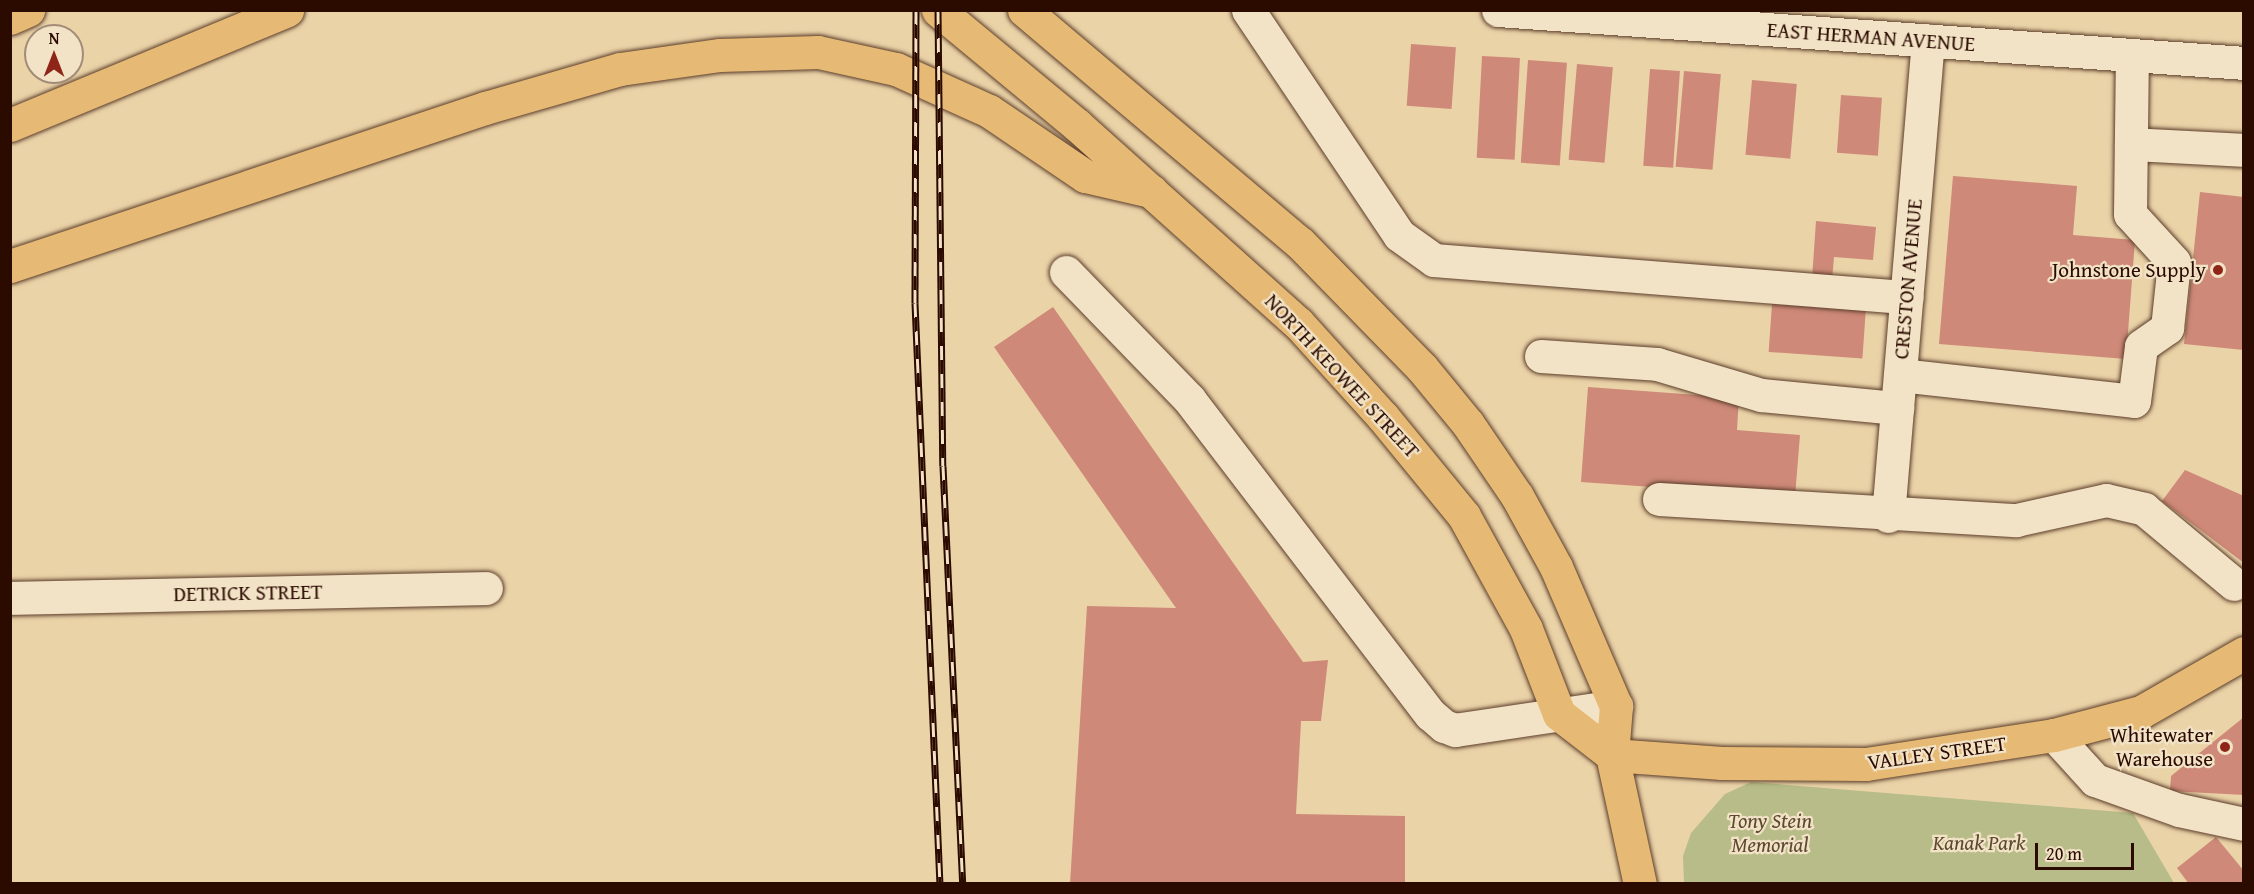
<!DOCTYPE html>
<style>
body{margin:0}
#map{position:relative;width:2254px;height:894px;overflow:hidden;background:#ebd3a8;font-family:"Gentium Book Plus",serif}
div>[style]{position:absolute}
.green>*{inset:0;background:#b7bc88}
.building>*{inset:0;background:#ce8978;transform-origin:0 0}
.roads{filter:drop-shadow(0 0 2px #5b3d2a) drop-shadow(0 0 2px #5b3d2a)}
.minor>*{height:33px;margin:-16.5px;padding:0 16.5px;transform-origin:16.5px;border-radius:16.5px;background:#f2e2c6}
.major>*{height:33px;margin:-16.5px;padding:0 16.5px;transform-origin:16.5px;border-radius:16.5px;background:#e6ba74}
.highway>*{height:33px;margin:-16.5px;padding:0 16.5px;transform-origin:16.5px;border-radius:16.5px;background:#e6ba74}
.rail>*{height:7px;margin-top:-3.5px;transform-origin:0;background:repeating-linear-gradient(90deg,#f2e2c6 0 14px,#2b0b00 0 28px);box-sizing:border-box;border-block:2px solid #2b0b00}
.dots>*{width:16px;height:16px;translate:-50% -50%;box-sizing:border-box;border:3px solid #f2e2c6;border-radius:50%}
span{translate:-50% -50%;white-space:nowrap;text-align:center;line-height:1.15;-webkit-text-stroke:4.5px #f2e2c6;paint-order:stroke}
.street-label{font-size:21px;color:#2b0b00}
.poi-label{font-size:21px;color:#2b0b00}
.right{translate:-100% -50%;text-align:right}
.park-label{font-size:21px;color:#5c4930;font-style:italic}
.frame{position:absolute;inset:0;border:12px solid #2b0b00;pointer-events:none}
.north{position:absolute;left:24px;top:24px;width:60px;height:60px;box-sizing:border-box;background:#f2e2c6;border:2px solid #a28c77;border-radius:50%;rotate:0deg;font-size:16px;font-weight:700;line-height:24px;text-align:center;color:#2b0b00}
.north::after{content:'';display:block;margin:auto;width:21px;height:27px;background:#8f2418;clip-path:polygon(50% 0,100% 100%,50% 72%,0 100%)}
.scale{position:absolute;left:2035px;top:843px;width:99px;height:27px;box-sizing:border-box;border:3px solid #2b0b00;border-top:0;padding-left:8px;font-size:18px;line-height:21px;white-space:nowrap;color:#2b0b00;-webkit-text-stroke:4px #f2e2c6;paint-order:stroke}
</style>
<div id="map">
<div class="green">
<i style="clip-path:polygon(1751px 782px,2133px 813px,2174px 883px,1684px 883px,1683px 856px,1691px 833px,1725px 794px)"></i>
</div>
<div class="building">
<i style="left:1411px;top:44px;width:45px;height:62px;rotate:4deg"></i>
<i style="left:1482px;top:56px;width:38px;height:102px;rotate:3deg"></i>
<i style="left:1528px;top:60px;width:39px;height:103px;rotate:4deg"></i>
<i style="left:1577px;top:64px;width:36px;height:96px;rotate:5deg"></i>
<i style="left:1650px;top:69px;width:30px;height:97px;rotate:4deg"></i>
<i style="left:1684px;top:71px;width:37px;height:96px;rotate:5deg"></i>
<i style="left:1752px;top:80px;width:45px;height:75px;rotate:5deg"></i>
<i style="left:1841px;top:95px;width:41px;height:58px;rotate:4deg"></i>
<i style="clip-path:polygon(1953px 176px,2077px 186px,2073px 235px,2135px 240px,2126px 359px,1939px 344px)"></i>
<i style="clip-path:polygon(2200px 192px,2244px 197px,2244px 350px,2184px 344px)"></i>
<i style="clip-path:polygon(1816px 221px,1876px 227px,1873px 260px,1834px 257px,1832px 281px,1812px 279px)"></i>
<i style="left:1772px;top:304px;width:94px;height:48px;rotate:4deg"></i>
<i style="clip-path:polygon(1053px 307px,1303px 662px,1328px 660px,1321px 721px,1301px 721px,1296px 814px,1405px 816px,1405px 884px,1070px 884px,1087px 606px,1176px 608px,994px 347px)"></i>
<i style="clip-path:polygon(1588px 387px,1739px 398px,1737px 430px,1800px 435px,1795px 497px,1581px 482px)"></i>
<i style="clip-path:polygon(2185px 470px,2244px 496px,2244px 563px,2162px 501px)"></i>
<i style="clip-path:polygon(2244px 717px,2244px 795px,2170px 791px,2171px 776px)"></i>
<i style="clip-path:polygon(2216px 837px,2244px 871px,2244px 884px,2189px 884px,2177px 868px)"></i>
</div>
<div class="roads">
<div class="minor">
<i style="left:1248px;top:10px;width:271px;rotate:56.1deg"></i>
<i style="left:1399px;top:235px;width:43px;rotate:35.5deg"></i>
<i style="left:1434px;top:260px;width:474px;rotate:4.5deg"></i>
<i style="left:1498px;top:10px;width:748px;rotate:4.06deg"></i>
<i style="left:2131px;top:144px;width:113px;rotate:3deg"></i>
<i style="left:1066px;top:272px;width:177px;rotate:45.9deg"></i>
<i style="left:1189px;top:399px;width:397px;rotate:52.6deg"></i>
<i style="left:1430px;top:714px;width:18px;rotate:41deg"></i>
<i style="left:1444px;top:726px;width:12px;rotate:20deg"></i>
<i style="left:1455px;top:730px;width:163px;rotate:-8.5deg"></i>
<i style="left:1541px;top:356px;width:116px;rotate:3.9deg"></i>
<i style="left:1657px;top:364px;width:109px;rotate:16.6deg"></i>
<i style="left:1761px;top:395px;width:137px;rotate:5.5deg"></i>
<i style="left:1900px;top:375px;width:235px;rotate:6.3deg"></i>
<i style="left:2134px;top:401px;width:55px;rotate:-82.7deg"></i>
<i style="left:2141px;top:346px;width:32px;rotate:-35deg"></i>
<i style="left:2167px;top:328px;width:66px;rotate:-83.9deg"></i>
<i style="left:2174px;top:262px;width:65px;rotate:-132.5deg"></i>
<i style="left:2130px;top:214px;width:158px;rotate:-89.3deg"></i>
<i style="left:1659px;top:499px;width:358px;rotate:3.4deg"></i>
<i style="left:2016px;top:520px;width:92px;rotate:-12.5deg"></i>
<i style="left:2106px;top:500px;width:39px;rotate:13deg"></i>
<i style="left:2144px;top:509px;width:117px;rotate:39.8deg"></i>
<i style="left:1888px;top:516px;width:477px;rotate:-85.2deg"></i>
<i style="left:10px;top:598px;width:476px;rotate:-1.2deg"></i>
<i style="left:2054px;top:735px;width:61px;rotate:47.7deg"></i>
<i style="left:2095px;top:780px;width:89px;rotate:19.7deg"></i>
<i style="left:2179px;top:810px;width:66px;rotate:12.2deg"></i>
</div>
<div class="major">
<i style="left:938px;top:10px;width:180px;rotate:39.6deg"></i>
<i style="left:1077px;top:125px;width:297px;rotate:41.9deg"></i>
<i style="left:1298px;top:323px;width:127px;rotate:47.9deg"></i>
<i style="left:1383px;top:417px;width:128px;rotate:50.7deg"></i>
<i style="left:1464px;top:516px;width:129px;rotate:61.2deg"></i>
<i style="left:1526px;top:629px;width:91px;rotate:68.8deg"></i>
<i style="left:1559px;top:714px;width:67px;rotate:37.7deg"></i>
<i style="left:1024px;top:10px;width:361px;rotate:40.2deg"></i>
<i style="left:1300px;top:243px;width:175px;rotate:45.7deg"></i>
<i style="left:1422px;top:368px;width:72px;rotate:50.6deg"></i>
<i style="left:1468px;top:424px;width:87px;rotate:55.8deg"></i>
<i style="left:1517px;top:496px;width:81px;rotate:61.2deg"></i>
<i style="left:1556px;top:567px;width:151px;rotate:66.7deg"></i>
<i style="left:1616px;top:706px;width:49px;rotate:94.7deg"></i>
<i style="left:1612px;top:755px;width:132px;rotate:77.8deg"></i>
<i style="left:1612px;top:755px;width:110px;rotate:4.2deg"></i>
<i style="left:1722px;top:763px;width:144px;rotate:0.4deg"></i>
<i style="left:1866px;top:764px;width:190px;rotate:-8.8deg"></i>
<i style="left:2054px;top:735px;width:90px;rotate:-14.8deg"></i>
<i style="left:2141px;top:712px;width:119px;rotate:-29.8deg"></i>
</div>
<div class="highway">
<i style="left:10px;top:18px;width:20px;rotate:-24deg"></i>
<i style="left:10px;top:125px;width:300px;rotate:-22.5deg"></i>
<i style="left:10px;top:266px;width:501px;rotate:-18.4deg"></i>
<i style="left:485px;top:108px;width:141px;rotate:-16.1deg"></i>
<i style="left:620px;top:69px;width:101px;rotate:-8deg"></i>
<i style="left:720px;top:55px;width:98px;rotate:-1.8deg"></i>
<i style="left:818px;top:52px;width:80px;rotate:12.3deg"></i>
<i style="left:896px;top:69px;width:102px;rotate:24.3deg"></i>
<i style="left:989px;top:111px;width:116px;rotate:34.1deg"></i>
<i style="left:1085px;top:176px;width:68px;rotate:12.8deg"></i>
</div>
</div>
<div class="rail">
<i style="left:916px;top:10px;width:293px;rotate:90.2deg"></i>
<i style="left:915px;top:303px;width:582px;rotate:87.54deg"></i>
<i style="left:938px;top:10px;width:456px;rotate:89.4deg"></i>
<i style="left:943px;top:466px;width:418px;rotate:87.3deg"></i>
</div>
<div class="dots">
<i style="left:2218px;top:270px;background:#8f2418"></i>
<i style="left:2225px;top:747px;background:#8f2418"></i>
</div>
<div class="street-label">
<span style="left:1871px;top:37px;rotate:4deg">EAST HERMAN AVENUE</span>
<span style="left:1908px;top:279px;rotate:-85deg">CRESTON AVENUE</span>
<span style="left:1342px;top:376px;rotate:47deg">NORTH KEOWEE STREET</span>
<span style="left:248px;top:593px;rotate:-1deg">DETRICK STREET</span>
<span style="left:1937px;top:753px;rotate:-8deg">VALLEY STREET</span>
</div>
<div class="poi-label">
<span class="right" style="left:2206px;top:270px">Johnstone Supply</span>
<span class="right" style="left:2213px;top:747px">Whitewater<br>Warehouse</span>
</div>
<div class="park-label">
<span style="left:1770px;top:833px">Tony Stein<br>Memorial</span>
<span style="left:1979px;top:843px">Kanak Park</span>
</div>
<div class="frame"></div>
<div class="north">N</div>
<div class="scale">20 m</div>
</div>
